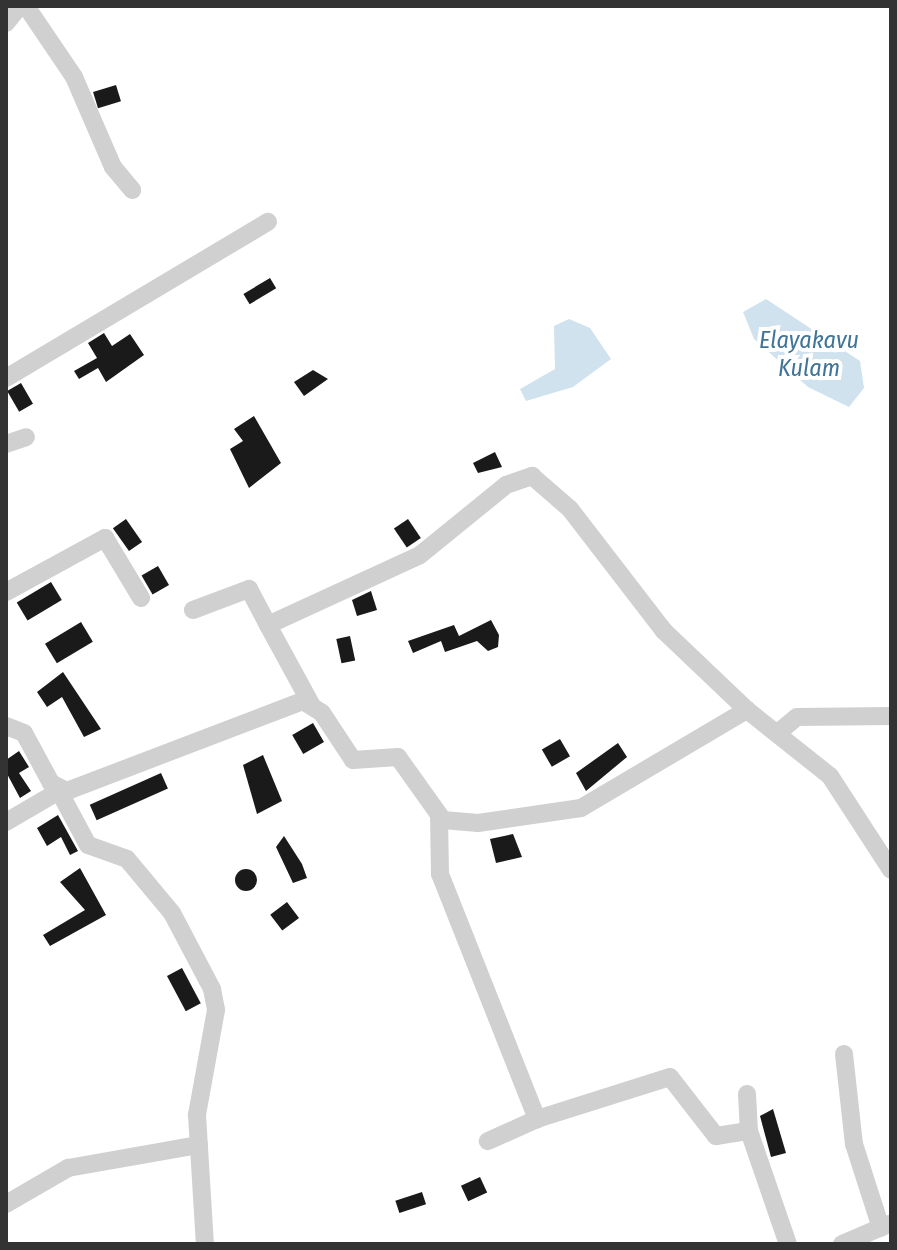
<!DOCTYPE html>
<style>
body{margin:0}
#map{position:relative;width:897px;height:1250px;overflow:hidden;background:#fff;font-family:"Fira Sans Condensed",sans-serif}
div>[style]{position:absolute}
.water>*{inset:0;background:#cfe2ee}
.building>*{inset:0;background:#1a1a1a;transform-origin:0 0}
.round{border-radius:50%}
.minor>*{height:18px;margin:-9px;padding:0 9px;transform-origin:9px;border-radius:9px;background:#d0d0d0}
span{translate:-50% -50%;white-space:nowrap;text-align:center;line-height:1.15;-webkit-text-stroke:8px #fff;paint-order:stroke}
.water-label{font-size:24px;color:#3f7597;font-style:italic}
.frame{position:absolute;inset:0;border:8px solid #333;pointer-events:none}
</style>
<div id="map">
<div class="water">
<i style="clip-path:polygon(766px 299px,860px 361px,864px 388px,849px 407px,808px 387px,754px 339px,743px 312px)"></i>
<i style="clip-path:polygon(569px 319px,590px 328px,611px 359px,573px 387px,526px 401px,520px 389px,555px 369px,554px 326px)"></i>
</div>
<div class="building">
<i style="left:116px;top:85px;width:17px;height:24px;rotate:73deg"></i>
<i style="left:270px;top:278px;width:12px;height:31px;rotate:59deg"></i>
<i style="clip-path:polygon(104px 333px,112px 346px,130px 334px,144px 355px,106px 382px,98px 368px,79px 379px,74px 371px,97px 358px,88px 343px)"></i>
<i style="clip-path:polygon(313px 370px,328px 379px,304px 396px,294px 382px)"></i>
<i style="left:21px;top:383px;width:24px;height:16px;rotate:60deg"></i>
<i style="clip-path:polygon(254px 416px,281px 463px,249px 488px,230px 449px,243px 441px,234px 429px)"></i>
<i style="clip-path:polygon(495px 452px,502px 467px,478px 473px,473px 463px)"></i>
<i style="left:126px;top:519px;width:28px;height:16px;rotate:55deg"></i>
<i style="left:408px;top:519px;width:23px;height:17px;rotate:56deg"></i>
<i style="left:158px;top:566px;width:22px;height:19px;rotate:60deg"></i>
<i style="left:51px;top:582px;width:21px;height:40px;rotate:59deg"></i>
<i style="clip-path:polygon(371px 591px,377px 610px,357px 616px,352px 600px)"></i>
<i style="clip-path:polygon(491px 620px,499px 635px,498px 647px,488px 651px,477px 641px,445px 652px,441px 641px,413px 653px,408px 641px,454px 625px,459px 636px)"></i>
<i style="left:81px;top:622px;width:23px;height:42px;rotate:59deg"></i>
<i style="left:350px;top:636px;width:25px;height:14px;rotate:78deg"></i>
<i style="clip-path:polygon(63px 672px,101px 729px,84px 737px,62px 697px,47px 707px,37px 692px)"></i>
<i style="left:313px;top:723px;width:22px;height:24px;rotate:60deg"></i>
<i style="left:560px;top:739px;width:20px;height:21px;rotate:60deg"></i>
<i style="clip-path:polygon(618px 743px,627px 757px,586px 791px,576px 773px)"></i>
<i style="clip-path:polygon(19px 751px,29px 767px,19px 773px,31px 791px,20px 798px,6px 772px,6px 760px)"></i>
<i style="clip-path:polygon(263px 755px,282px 801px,257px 814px,243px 765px)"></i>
<i style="left:161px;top:773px;width:17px;height:78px;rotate:66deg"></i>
<i style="clip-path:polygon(58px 815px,78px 851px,70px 855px,61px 837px,47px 846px,37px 828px)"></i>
<i style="clip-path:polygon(513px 834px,522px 857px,496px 863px,490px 839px)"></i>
<i style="clip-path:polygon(284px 836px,302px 864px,307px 878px,293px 883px,276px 847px)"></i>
<i style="clip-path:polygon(80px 868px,106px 915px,50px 946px,43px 935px,85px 910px,60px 882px)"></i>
<i class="round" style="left:235px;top:869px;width:22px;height:22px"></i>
<i style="left:287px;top:902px;width:20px;height:21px;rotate:53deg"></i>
<i style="left:182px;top:968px;width:40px;height:17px;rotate:62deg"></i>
<i style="clip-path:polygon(773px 1109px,786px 1153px,771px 1157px,760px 1116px)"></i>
<i style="left:480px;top:1177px;width:17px;height:21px;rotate:65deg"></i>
<i style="left:422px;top:1192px;width:13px;height:28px;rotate:72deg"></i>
</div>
<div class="minor">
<i style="left:26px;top:6px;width:86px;rotate:55.9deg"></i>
<i style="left:74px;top:77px;width:98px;rotate:66.6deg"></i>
<i style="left:113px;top:167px;width:30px;rotate:50deg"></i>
<i style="left:6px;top:23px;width:22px;rotate:-51deg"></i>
<i style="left:6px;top:378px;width:305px;rotate:-30.8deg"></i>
<i style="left:6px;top:444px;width:21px;rotate:-19deg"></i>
<i style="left:6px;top:592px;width:113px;rotate:-28.6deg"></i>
<i style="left:105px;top:538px;width:70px;rotate:59deg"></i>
<i style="left:193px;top:610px;width:60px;rotate:-20.6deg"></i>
<i style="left:249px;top:589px;width:41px;rotate:62.2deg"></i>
<i style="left:311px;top:704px;width:90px;rotate:-118.6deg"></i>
<i style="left:268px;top:625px;width:167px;rotate:-24.7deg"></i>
<i style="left:420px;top:555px;width:111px;rotate:-39.1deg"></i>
<i style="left:506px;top:485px;width:28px;rotate:-19deg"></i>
<i style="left:532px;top:476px;width:50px;rotate:41deg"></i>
<i style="left:570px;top:509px;width:154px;rotate:52.4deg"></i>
<i style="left:664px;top:631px;width:115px;rotate:43.6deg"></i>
<i style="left:6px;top:726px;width:19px;rotate:21deg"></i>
<i style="left:24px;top:733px;width:57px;rotate:61.6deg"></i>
<i style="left:51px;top:783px;width:18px;rotate:27deg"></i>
<i style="left:67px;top:791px;width:253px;rotate:-20.9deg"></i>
<i style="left:303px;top:701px;width:22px;rotate:32deg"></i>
<i style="left:322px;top:713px;width:56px;rotate:56.6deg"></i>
<i style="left:353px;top:760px;width:45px;rotate:-3.8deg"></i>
<i style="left:398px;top:757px;width:77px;rotate:54.5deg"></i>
<i style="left:443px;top:820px;width:35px;rotate:5deg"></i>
<i style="left:478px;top:823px;width:104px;rotate:-8.3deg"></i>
<i style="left:581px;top:808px;width:193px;rotate:-30.6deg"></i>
<i style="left:747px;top:710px;width:106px;rotate:38.5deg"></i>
<i style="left:830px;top:776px;width:112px;rotate:57deg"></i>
<i style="left:779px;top:732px;width:23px;rotate:-40deg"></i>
<i style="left:797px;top:717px;width:94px;rotate:-0.6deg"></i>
<i style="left:439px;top:816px;width:58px;rotate:89deg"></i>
<i style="left:440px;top:874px;width:264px;rotate:68.4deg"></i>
<i style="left:537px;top:1119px;width:54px;rotate:155.8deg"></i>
<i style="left:6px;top:822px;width:61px;rotate:-30.3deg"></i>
<i style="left:59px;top:791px;width:61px;rotate:61.8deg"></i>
<i style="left:88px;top:845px;width:41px;rotate:19.7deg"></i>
<i style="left:127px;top:859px;width:70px;rotate:50.2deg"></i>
<i style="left:172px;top:913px;width:86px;rotate:62.2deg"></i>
<i style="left:212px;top:989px;width:21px;rotate:79deg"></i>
<i style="left:216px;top:1010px;width:107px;rotate:100.3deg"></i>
<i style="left:197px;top:1115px;width:129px;rotate:86.5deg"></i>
<i style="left:844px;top:1054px;width:91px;rotate:83.7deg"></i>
<i style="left:854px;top:1144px;width:88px;rotate:72.2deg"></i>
<i style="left:747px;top:1094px;width:37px;rotate:87deg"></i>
<i style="left:749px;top:1131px;width:120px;rotate:71deg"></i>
<i style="left:537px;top:1119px;width:139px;rotate:-17.5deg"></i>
<i style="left:670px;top:1077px;width:75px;rotate:52.1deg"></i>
<i style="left:716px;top:1136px;width:33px;rotate:-9deg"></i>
<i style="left:6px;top:1204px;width:72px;rotate:-30.1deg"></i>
<i style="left:68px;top:1168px;width:133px;rotate:-10deg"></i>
<i style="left:842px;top:1244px;width:51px;rotate:-23.1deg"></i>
</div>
<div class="water-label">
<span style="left:809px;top:355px">Elayakavu<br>Kulam</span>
</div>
<div class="frame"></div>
</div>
